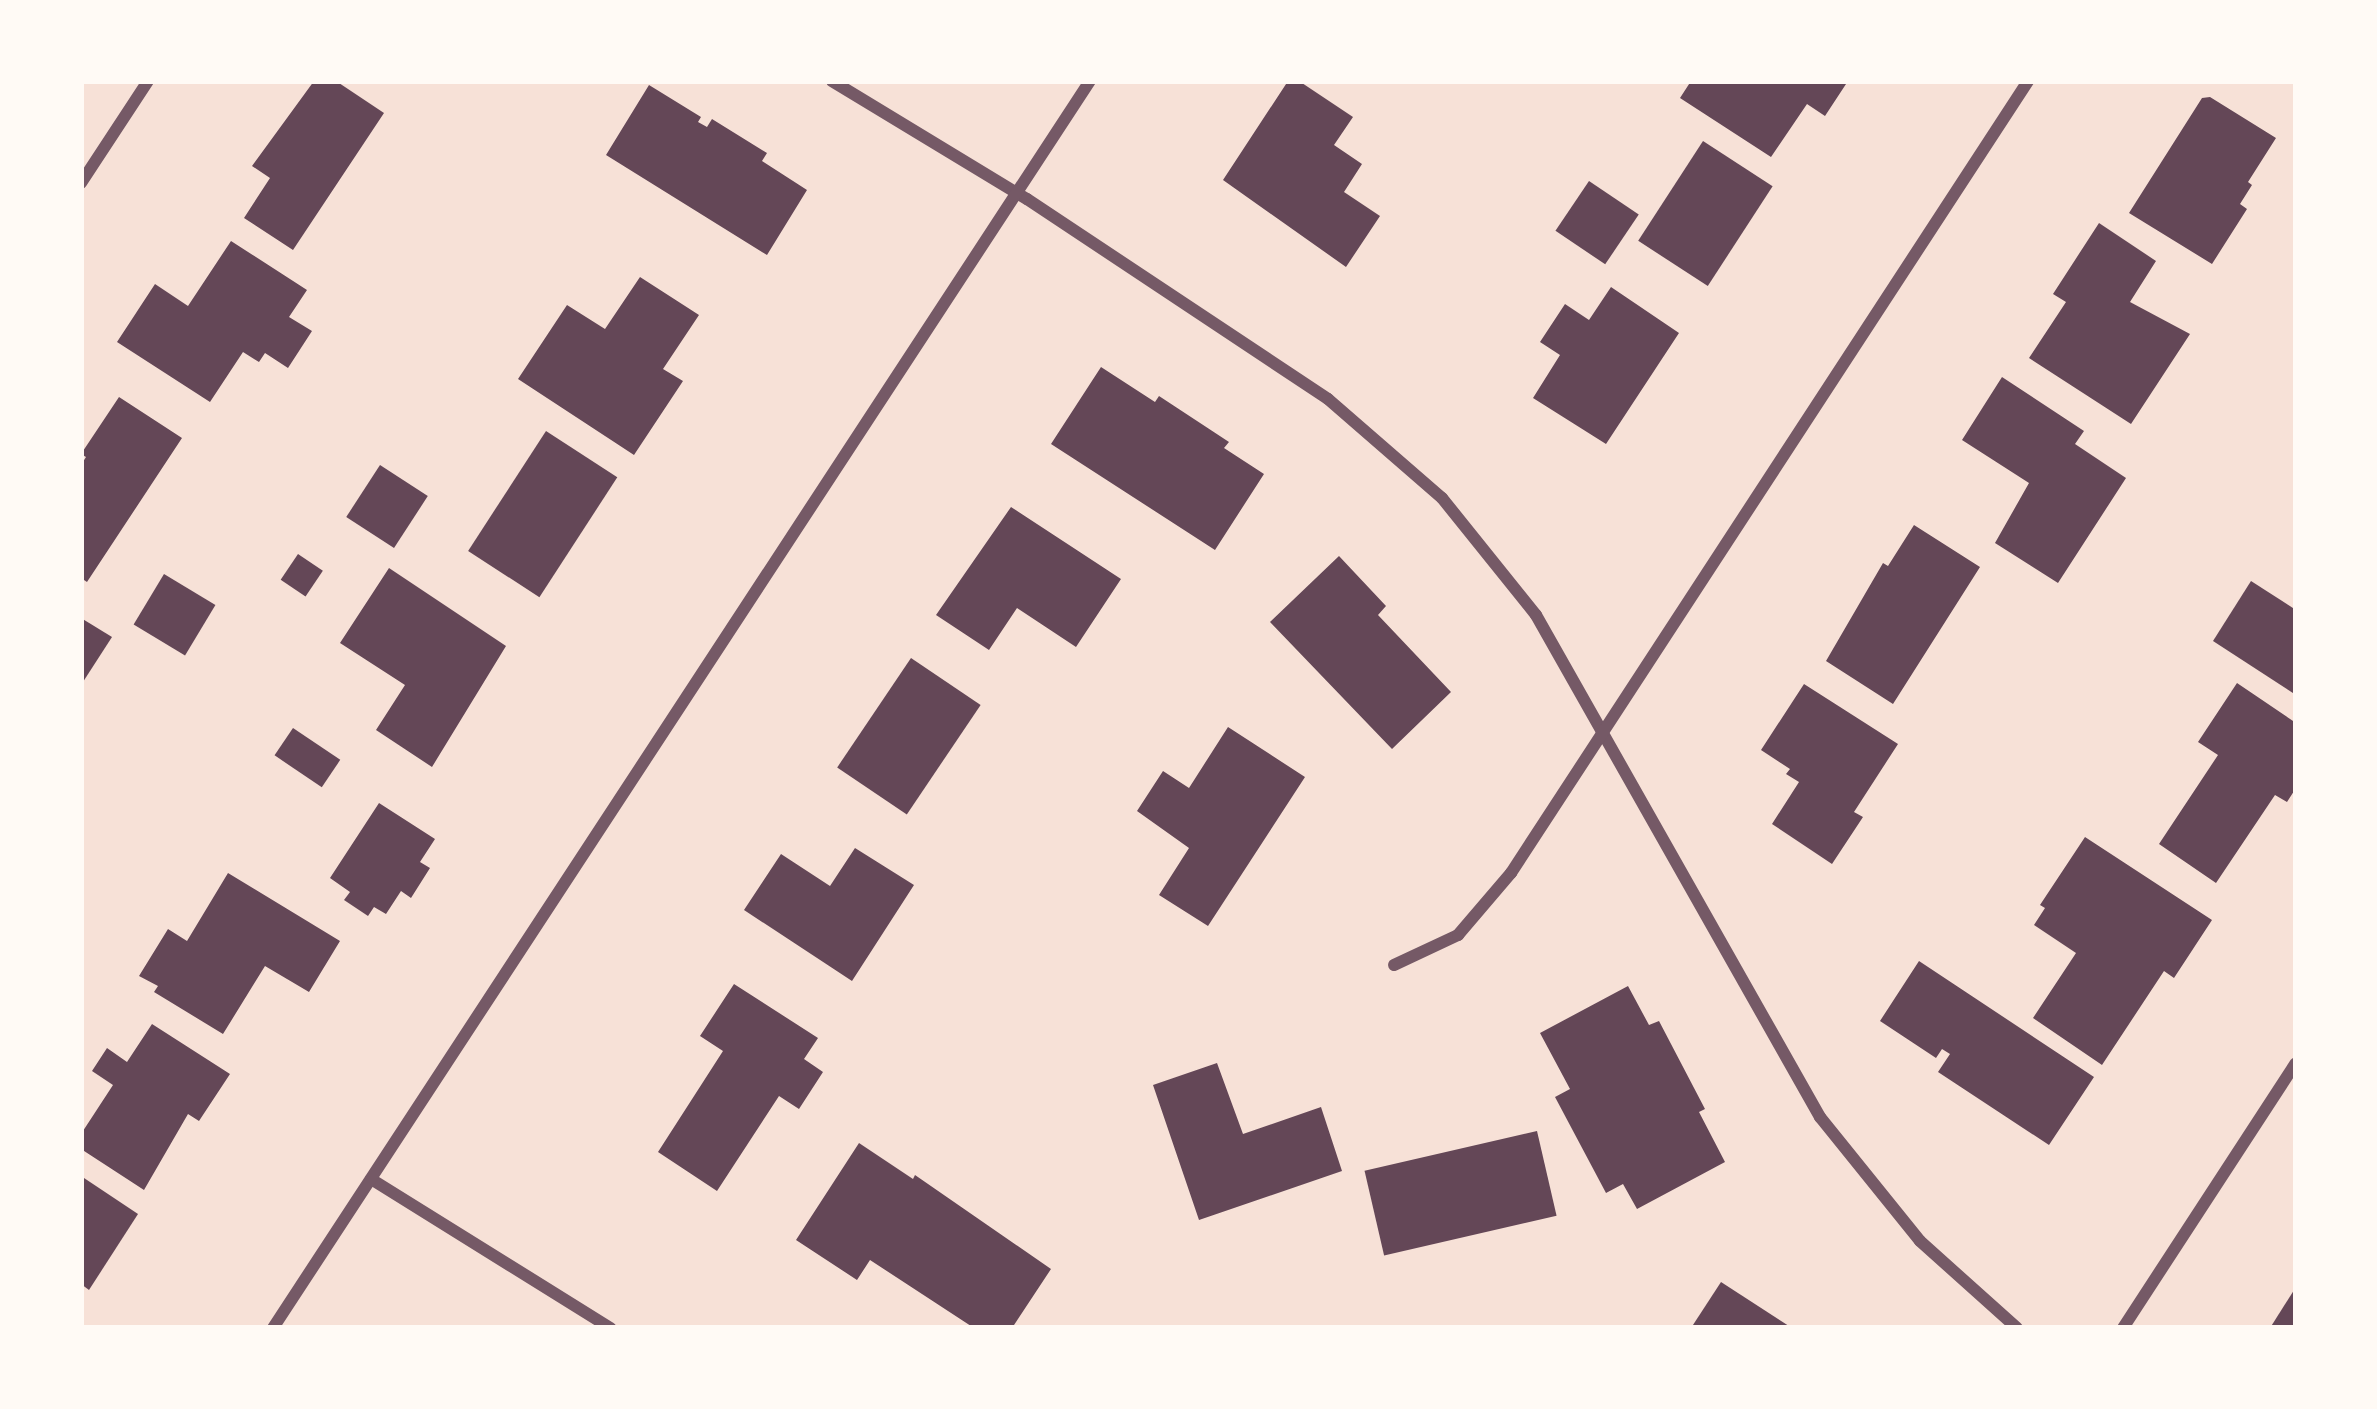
<!DOCTYPE html>
<style>
body{margin:0}
#map{position:relative;width:2377px;height:1409px;overflow:hidden;background:#f7e1d7;font-family:Rubik,sans-serif}
div>[style]{position:absolute}
.building>*{inset:0;background:#644757;transform-origin:0 0}
.minor>*{height:12px;margin:-6px;padding:0 6px;transform-origin:6px;border-radius:6px;background:#755966}
span{translate:-50% -50%;white-space:nowrap;text-align:center;line-height:1.15;-webkit-text-stroke:12px #fffaf5;paint-order:stroke}
.frame{position:absolute;inset:0;border:84px solid #fffaf5;pointer-events:none}
</style>
<div id="map">
<div class="building">
<i style="clip-path:polygon(314px 81px,336px 81px,384px 113px,293px 250px,244px 218px,270px 178px,252px 166px)"></i>
<i style="clip-path:polygon(1288px 81px,1299px 81px,1353px 117px,1334px 145px,1362px 164px,1344px 192px,1380px 216px,1346px 267px,1223px 180px)"></i>
<i style="clip-path:polygon(1691px 81px,1848px 81px,1825px 116px,1807px 104px,1771px 157px,1680px 98px)"></i>
<i style="clip-path:polygon(649px 85px,701px 117px,698px 122px,707px 127px,712px 119px,767px 153px,762px 161px,807px 190px,767px 255px,606px 155px)"></i>
<i style="clip-path:polygon(2210px 97px,2276px 138px,2248px 182px,2252px 185px,2240px 204px,2247px 209px,2212px 264px,2129px 213px,2202px 98px)"></i>
<i style="left:1703px;top:141px;width:83px;height:119px;rotate:33deg"></i>
<i style="left:1589px;top:181px;width:60px;height:60px;rotate:34deg"></i>
<i style="clip-path:polygon(2099px 223px,2156px 261px,2130px 302px,2190px 334px,2131px 424px,2029px 358px,2066px 302px,2053px 294px)"></i>
<i style="clip-path:polygon(231px 241px,307px 290px,289px 317px,312px 331px,288px 368px,265px 353px,259px 362px,243px 352px,210px 402px,117px 342px,155px 284px,188px 306px)"></i>
<i style="clip-path:polygon(640px 277px,699px 315px,663px 369px,683px 381px,634px 455px,518px 379px,567px 305px,605px 329px)"></i>
<i style="clip-path:polygon(1611px 287px,1679px 333px,1606px 444px,1533px 398px,1560px 355px,1540px 342px,1565px 304px,1589px 320px)"></i>
<i style="clip-path:polygon(1101px 367px,1155px 402px,1159px 396px,1229px 442px,1224px 448px,1264px 474px,1215px 550px,1051px 444px)"></i>
<i style="clip-path:polygon(2002px 377px,2084px 431px,2075px 444px,2126px 478px,2058px 583px,1995px 543px,2029px 483px,1962px 440px)"></i>
<i style="clip-path:polygon(119px 397px,182px 438px,87px 582px,81px 578px,81px 465px,86px 457px,81px 454px)"></i>
<i style="left:546px;top:431px;width:85px;height:143px;rotate:33deg"></i>
<i style="left:380px;top:465px;width:57px;height:62px;rotate:33deg"></i>
<i style="clip-path:polygon(1011px 507px,1121px 579px,1076px 647px,1017px 608px,989px 650px,936px 615px)"></i>
<i style="clip-path:polygon(1914px 525px,1980px 567px,1893px 704px,1826px 661px,1883px 563px,1888px 566px)"></i>
<i style="left:298px;top:554px;width:30px;height:31px;rotate:34deg"></i>
<i style="clip-path:polygon(1339px 556px,1386px 606px,1378px 615px,1451px 692px,1392px 749px,1270px 622px)"></i>
<i style="clip-path:polygon(389px 568px,506px 646px,432px 767px,376px 730px,405px 685px,340px 643px)"></i>
<i style="left:164px;top:574px;width:60px;height:59px;rotate:31deg"></i>
<i style="clip-path:polygon(2251px 581px,2296px 610px,2296px 695px,2213px 641px)"></i>
<i style="clip-path:polygon(81px 618px,112px 637px,81px 685px)"></i>
<i style="left:911px;top:658px;width:84px;height:132px;rotate:34deg"></i>
<i style="clip-path:polygon(2237px 683px,2296px 723px,2296px 788px,2287px 802px,2275px 795px,2216px 883px,2159px 844px,2218px 755px,2198px 742px)"></i>
<i style="clip-path:polygon(1804px 684px,1898px 744px,1854px 812px,1863px 817px,1832px 864px,1772px 824px,1799px 782px,1786px 774px,1790px 769px,1761px 750px)"></i>
<i style="clip-path:polygon(1228px 727px,1305px 777px,1208px 926px,1159px 895px,1189px 848px,1137px 811px,1163px 771px,1189px 788px)"></i>
<i style="left:293px;top:728px;width:57px;height:33px;rotate:34deg"></i>
<i style="clip-path:polygon(379px 803px,435px 839px,420px 862px,430px 868px,411px 898px,401px 891px,386px 914px,374px 907px,368px 916px,344px 900px,350px 892px,330px 878px)"></i>
<i style="clip-path:polygon(2085px 837px,2212px 920px,2174px 978px,2164px 971px,2102px 1065px,2033px 1018px,2076px 953px,2034px 925px,2045px 908px,2040px 905px)"></i>
<i style="clip-path:polygon(855px 848px,914px 885px,852px 981px,744px 910px,781px 854px,830px 886px)"></i>
<i style="clip-path:polygon(228px 873px,340px 941px,309px 992px,265px 966px,223px 1034px,154px 992px,158px 986px,139px 976px,168px 929px,187px 941px)"></i>
<i style="clip-path:polygon(1919px 961px,2094px 1077px,2049px 1145px,1938px 1072px,1950px 1054px,1942px 1049px,1936px 1058px,1880px 1021px)"></i>
<i style="clip-path:polygon(734px 984px,818px 1038px,804px 1059px,823px 1072px,799px 1109px,779px 1096px,717px 1191px,658px 1152px,723px 1051px,700px 1036px)"></i>
<i style="clip-path:polygon(1628px 986px,1649px 1025px,1659px 1021px,1705px 1109px,1699px 1112px,1725px 1162px,1637px 1209px,1623px 1184px,1606px 1193px,1555px 1097px,1570px 1089px,1540px 1033px)"></i>
<i style="clip-path:polygon(152px 1024px,230px 1074px,199px 1121px,188px 1114px,144px 1190px,81px 1149px,81px 1134px,113px 1085px,92px 1071px,107px 1048px,127px 1062px)"></i>
<i style="clip-path:polygon(1217px 1063px,1243px 1134px,1321px 1107px,1342px 1171px,1199px 1220px,1153px 1085px)"></i>
<i style="left:1537px;top:1131px;width:87px;height:177px;rotate:77deg"></i>
<i style="clip-path:polygon(859px 1143px,913px 1179px,915px 1175px,1051px 1269px,1012px 1328px,974px 1328px,870px 1260px,857px 1280px,796px 1240px)"></i>
<i style="clip-path:polygon(81px 1176px,138px 1214px,89px 1290px,81px 1284px)"></i>
<i style="clip-path:polygon(1721px 1282px,1792px 1328px,1691px 1328px)"></i>
<i style="clip-path:polygon(2296px 1287px,2296px 1328px,2270px 1328px)"></i>
</div>
<div class="minor">
<i style="left:832px;top:81px;width:228px;rotate:31.2deg"></i>
<i style="left:1027px;top:199px;width:361px;rotate:33.6deg"></i>
<i style="left:1328px;top:399px;width:151px;rotate:41deg"></i>
<i style="left:1442px;top:498px;width:150px;rotate:51.2deg"></i>
<i style="left:1536px;top:615px;width:577px;rotate:60.5deg"></i>
<i style="left:1820px;top:1117px;width:159px;rotate:51.1deg"></i>
<i style="left:1920px;top:1241px;width:130px;rotate:41.9deg"></i>
<i style="left:81px;top:183px;width:122px;rotate:-56.7deg"></i>
<i style="left:1394px;top:965px;width:71px;rotate:-25.1deg"></i>
<i style="left:1458px;top:935px;width:82px;rotate:-49.5deg"></i>
<i style="left:1511px;top:873px;width:946px;rotate:-56.86deg"></i>
<i style="left:371px;top:1179px;width:282px;rotate:31.9deg"></i>
<i style="left:273px;top:1328px;width:1491px;rotate:-56.77deg"></i>
<i style="left:2123px;top:1328px;width:316px;rotate:-56.9deg"></i>
</div>
<div class="frame"></div>
</div>
